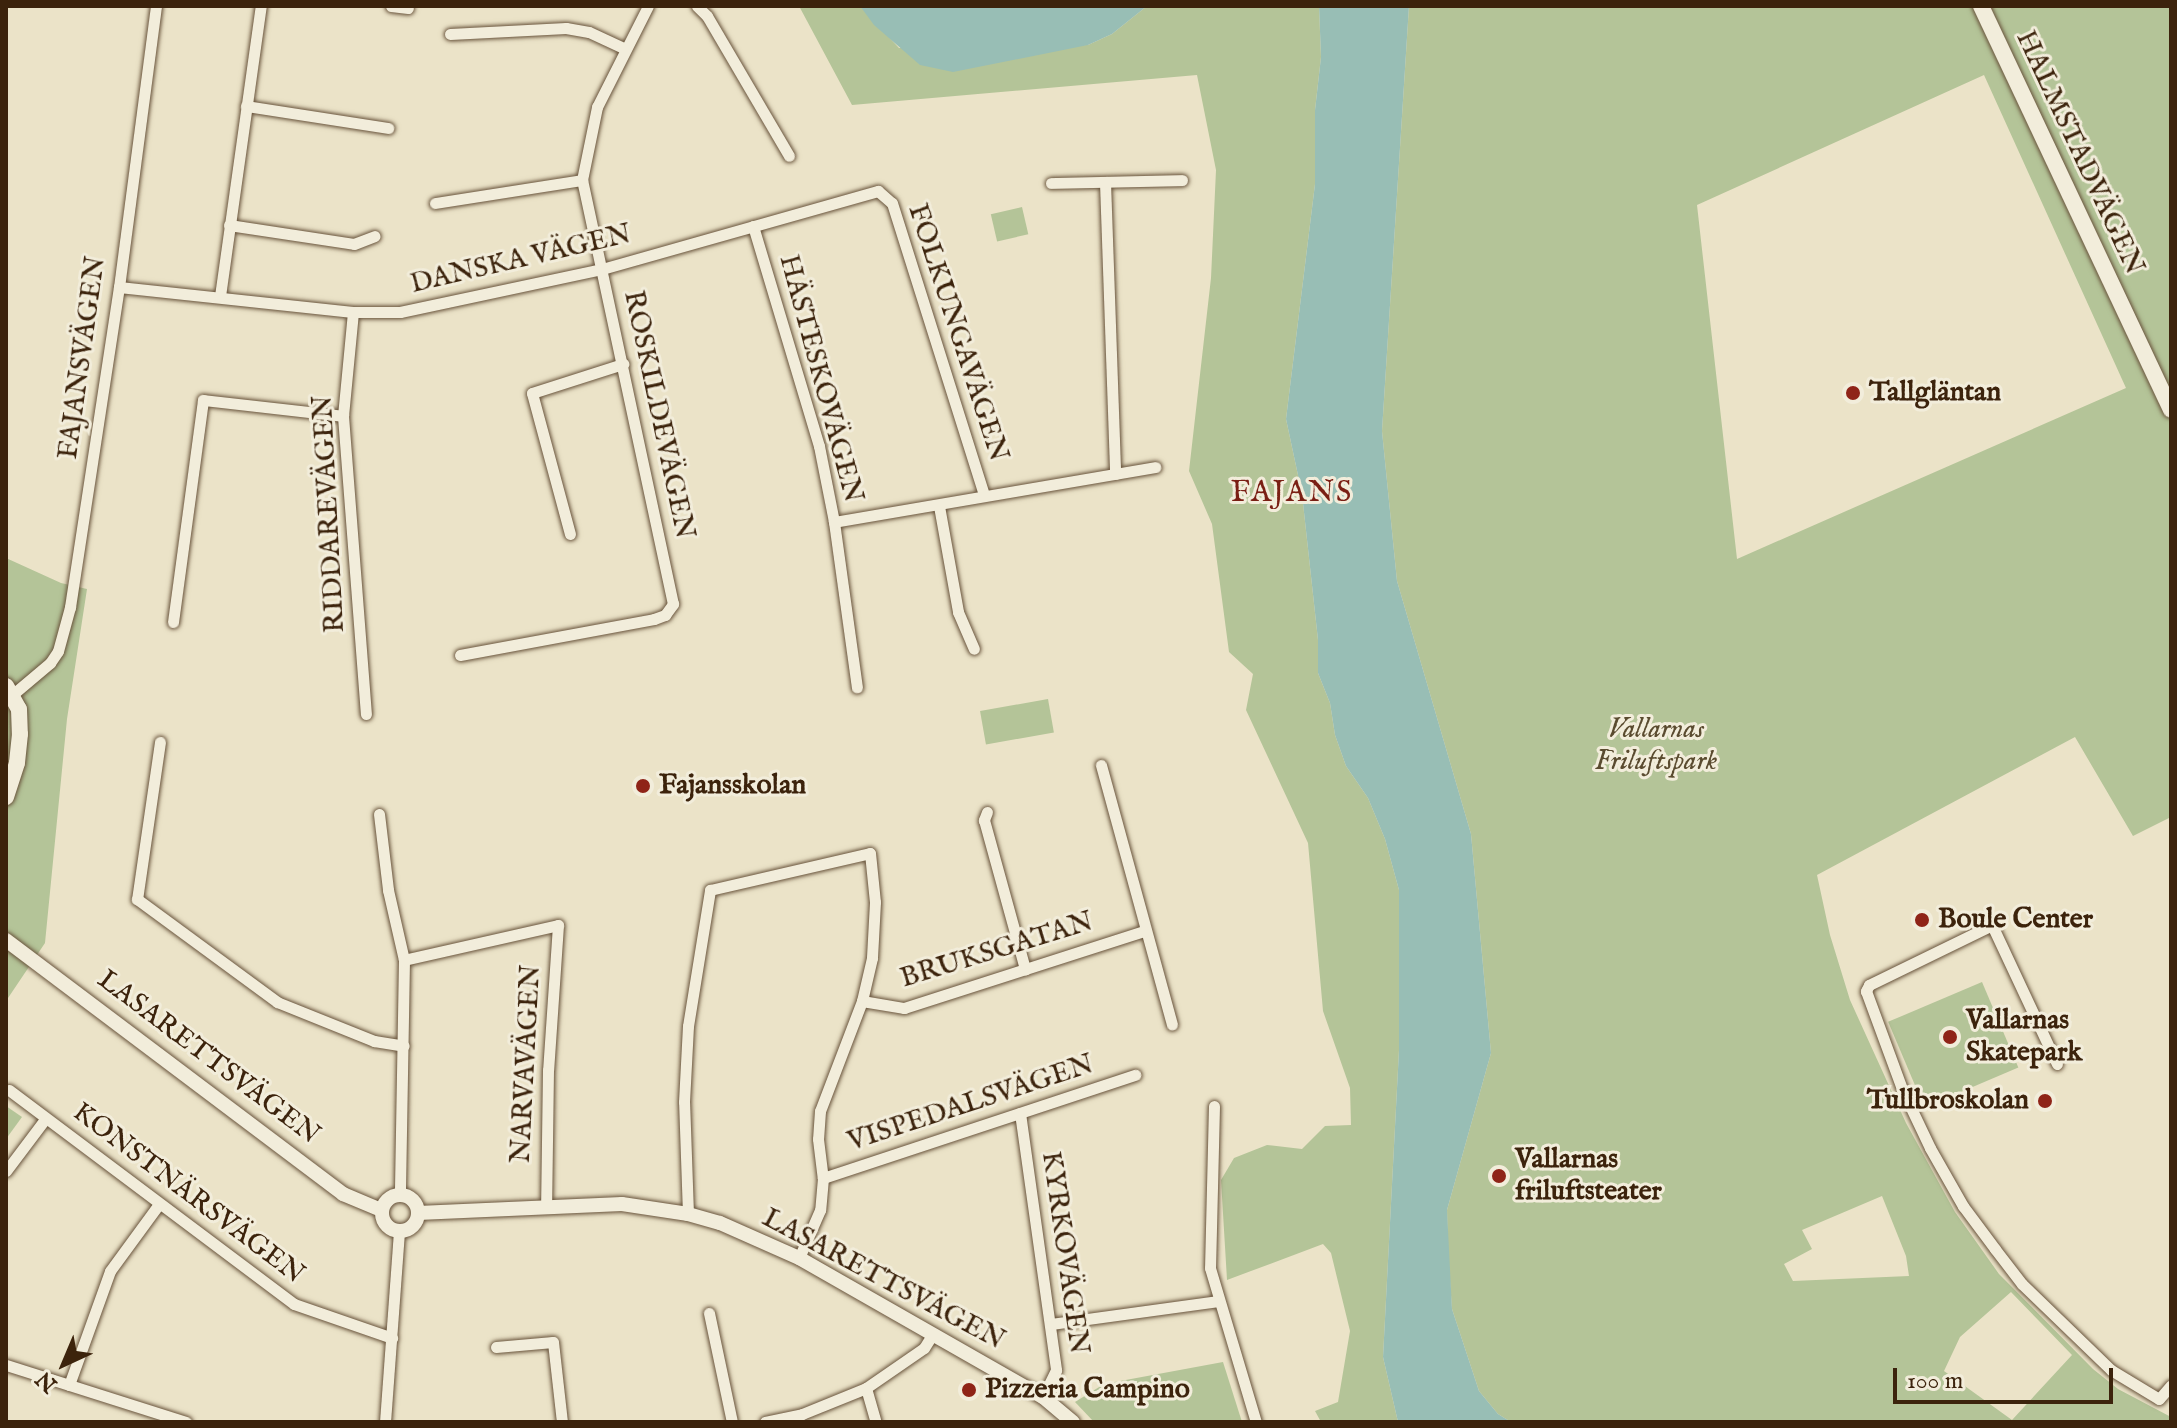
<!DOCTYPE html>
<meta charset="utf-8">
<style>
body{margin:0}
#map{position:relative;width:2177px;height:1428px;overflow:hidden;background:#ebe3c8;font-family:"IM FELL English",serif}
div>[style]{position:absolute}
.green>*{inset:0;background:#b4c498;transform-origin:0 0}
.water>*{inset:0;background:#98beb5}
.roads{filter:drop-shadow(0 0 2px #68533b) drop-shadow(0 0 2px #68533b)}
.minor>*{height:11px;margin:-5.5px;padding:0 5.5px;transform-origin:5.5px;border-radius:5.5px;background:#f2eddb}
.tertiary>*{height:14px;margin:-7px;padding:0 7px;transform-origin:7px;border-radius:7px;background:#f2eddb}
.tertiary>.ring{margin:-7px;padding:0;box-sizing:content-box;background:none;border:14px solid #f2eddb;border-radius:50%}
.secondary>*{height:16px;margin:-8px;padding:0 8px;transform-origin:8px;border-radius:8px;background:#f2eddb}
.dots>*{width:22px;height:22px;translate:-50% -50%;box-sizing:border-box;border:4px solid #f2eddb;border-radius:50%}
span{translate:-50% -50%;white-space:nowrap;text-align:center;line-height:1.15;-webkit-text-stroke:6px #f2eddb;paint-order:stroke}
.street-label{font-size:28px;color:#3c230c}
.poi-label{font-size:28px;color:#3c230c;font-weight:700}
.left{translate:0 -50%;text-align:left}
.right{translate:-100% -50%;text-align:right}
.park-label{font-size:28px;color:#5a4b2f;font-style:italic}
.neighbourhood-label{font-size:30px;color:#7a1f14;letter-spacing:2px}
.frame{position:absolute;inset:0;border:8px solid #3c230c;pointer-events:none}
.north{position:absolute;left:24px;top:1324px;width:80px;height:80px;-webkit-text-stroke:6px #f2eddb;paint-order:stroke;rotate:224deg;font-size:22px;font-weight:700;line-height:32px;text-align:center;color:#3c230c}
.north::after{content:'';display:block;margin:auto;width:28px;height:36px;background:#3c230c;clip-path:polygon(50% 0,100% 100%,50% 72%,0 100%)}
.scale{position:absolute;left:1893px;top:1368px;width:220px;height:36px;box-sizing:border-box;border:4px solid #3c230c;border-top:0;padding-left:10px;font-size:24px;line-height:28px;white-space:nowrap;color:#3c230c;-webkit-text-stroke:6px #f2eddb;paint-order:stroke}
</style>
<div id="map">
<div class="green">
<i style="clip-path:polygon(799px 6px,860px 6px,899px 48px,1088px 45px,1112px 34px,1147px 6px,1319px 6px,1321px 57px,1315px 110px,1315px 184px,1286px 419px,1302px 494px,1318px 640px,1318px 673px,1330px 703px,1335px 735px,1346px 766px,1368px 798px,1385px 839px,1399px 890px,1399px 1050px,1383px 1357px,1398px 1422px,1321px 1422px,1315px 1411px,1338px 1402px,1350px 1331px,1331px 1253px,1323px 1244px,1227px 1280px,1221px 1180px,1234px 1158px,1267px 1145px,1302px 1149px,1325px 1126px,1351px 1125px,1350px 1088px,1323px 1011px,1308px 843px,1246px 710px,1253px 674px,1229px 652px,1212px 524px,1189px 471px,1211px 278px,1216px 170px,1197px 75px,852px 105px)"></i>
<i style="clip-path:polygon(evenodd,1409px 6px,2171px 6px,2171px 817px,2133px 836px,2075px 737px,1817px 875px,1830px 935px,1850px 1000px,1906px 1123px,1955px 1212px,1999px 1274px,2093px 1369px,2118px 1389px,2171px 1417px,2171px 1422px,1511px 1422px,1498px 1414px,1479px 1391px,1452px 1309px,1448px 1253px,1447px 1210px,1491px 1053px,1471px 834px,1397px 581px,1382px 431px,1409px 6px,1984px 75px,2126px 388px,1737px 559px,1697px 205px,1984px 75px,1409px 6px,1882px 1196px,1906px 1256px,1909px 1276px,1793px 1281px,1784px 1264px,1812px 1249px,1802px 1230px,1882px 1196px,1409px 6px,2011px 1292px,2072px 1355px,2012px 1420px,1944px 1371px,1960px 1337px,2011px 1292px)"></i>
<i style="left:1022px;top:207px;width:28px;height:32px;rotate:77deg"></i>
<i style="clip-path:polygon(6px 558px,61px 583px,87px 589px,67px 719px,45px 943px,6px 1001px)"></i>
<i style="left:1048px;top:699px;width:34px;height:69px;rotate:80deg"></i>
<i style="left:1982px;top:982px;width:93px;height:102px;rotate:67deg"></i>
<i style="clip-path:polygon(6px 1106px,22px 1117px,6px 1139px)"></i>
<i style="clip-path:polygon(1223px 1362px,1242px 1422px,1094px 1422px,1075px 1402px,1104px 1384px)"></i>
</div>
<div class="water">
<i style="clip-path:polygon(860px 6px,1147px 6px,1112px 34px,1088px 45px,953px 72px,920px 65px,874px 25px)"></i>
<i style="clip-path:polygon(1319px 6px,1409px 6px,1382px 431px,1397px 581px,1471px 834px,1491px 1053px,1447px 1210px,1452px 1309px,1479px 1391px,1498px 1414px,1511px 1422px,1398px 1422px,1383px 1357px,1399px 1050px,1399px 890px,1385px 839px,1368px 798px,1346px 766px,1335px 735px,1330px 703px,1318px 673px,1318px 640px,1302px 494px,1286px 419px,1315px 184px,1315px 110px,1321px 57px)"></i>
</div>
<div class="roads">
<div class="minor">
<i style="left:391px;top:6px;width:17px;rotate:7deg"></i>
<i style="left:697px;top:6px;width:14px;rotate:45deg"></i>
<i style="left:707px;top:16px;width:162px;rotate:59.6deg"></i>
<i style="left:450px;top:34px;width:116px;rotate:-3deg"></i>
<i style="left:566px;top:28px;width:23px;rotate:10deg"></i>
<i style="left:589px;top:32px;width:38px;rotate:25deg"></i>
<i style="left:246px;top:106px;width:144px;rotate:8.8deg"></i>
<i style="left:1105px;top:182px;width:292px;rotate:88deg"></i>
<i style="left:1051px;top:183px;width:131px;rotate:-1.3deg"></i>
<i style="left:435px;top:203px;width:149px;rotate:-8.9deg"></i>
<i style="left:229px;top:225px;width:126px;rotate:8.6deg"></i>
<i style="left:354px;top:244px;width:22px;rotate:-21deg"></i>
<i style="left:753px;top:226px;width:230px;rotate:73.3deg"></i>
<i style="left:819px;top:446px;width:77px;rotate:78.8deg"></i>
<i style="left:834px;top:522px;width:167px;rotate:82.1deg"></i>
<i style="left:119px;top:287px;width:235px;rotate:6.1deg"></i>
<i style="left:353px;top:312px;width:47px"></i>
<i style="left:400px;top:312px;width:207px;rotate:-12deg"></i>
<i style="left:602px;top:269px;width:287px;rotate:-15.8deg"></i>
<i style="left:878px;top:191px;width:18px;rotate:41deg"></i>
<i style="left:892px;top:203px;width:306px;rotate:72.5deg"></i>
<i style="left:220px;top:296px;width:293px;rotate:-82deg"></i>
<i style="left:353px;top:312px;width:104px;rotate:95.5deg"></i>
<i style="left:343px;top:416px;width:299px;rotate:85.6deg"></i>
<i style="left:939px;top:506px;width:108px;rotate:79.8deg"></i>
<i style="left:958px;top:612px;width:40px;rotate:66.6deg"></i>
<i style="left:834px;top:522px;width:326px;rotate:-9.7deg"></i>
<i style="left:570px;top:534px;width:146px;rotate:-105.1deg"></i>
<i style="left:532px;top:393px;width:96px;rotate:-17.7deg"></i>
<i style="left:173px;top:622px;width:224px;rotate:-82.3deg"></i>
<i style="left:203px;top:400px;width:141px;rotate:6.5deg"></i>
<i style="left:460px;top:655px;width:197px;rotate:-10.5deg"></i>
<i style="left:654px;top:619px;width:12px;rotate:-20deg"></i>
<i style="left:665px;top:615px;width:14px;rotate:-54deg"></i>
<i style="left:673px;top:604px;width:434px;rotate:-102.1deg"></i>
<i style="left:582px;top:180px;width:75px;rotate:-78.4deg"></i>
<i style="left:597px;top:107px;width:113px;rotate:-63.2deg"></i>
<i style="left:12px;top:695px;width:50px;rotate:-40.1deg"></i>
<i style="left:50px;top:663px;width:14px;rotate:-56deg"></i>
<i style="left:58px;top:651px;width:46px;rotate:-74.7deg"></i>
<i style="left:70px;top:607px;width:324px;rotate:-81.3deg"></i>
<i style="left:119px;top:287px;width:283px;rotate:-82.5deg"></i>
<i style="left:160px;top:742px;width:159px;rotate:98.3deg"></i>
<i style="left:137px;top:899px;width:174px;rotate:36.3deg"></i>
<i style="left:277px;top:1002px;width:105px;rotate:21.9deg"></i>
<i style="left:374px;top:1041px;width:30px;rotate:9deg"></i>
<i style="left:1101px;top:765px;width:269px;rotate:74.7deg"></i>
<i style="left:987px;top:812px;width:9px;rotate:111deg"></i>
<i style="left:984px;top:820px;width:155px;rotate:74.6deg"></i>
<i style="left:379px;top:814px;width:77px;rotate:83.2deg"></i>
<i style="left:388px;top:890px;width:72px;rotate:77.1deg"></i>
<i style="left:404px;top:960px;width:235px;rotate:91deg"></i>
<i style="left:404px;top:960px;width:158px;rotate:-12.8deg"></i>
<i style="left:558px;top:925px;width:145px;rotate:93.9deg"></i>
<i style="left:548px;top:1070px;width:135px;rotate:90.8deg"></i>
<i style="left:862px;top:1001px;width:43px;rotate:9.5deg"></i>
<i style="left:904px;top:1008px;width:252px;rotate:-17.8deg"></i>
<i style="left:2057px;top:1064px;width:153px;rotate:-115.1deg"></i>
<i style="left:1992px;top:925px;width:137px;rotate:154deg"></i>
<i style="left:1869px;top:985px;width:7px;rotate:117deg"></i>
<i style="left:1866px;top:991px;width:104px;rotate:69.8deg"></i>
<i style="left:1902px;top:1089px;width:65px;rotate:64.6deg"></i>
<i style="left:1930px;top:1148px;width:67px;rotate:60.4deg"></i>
<i style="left:1963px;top:1206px;width:54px;rotate:53.3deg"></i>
<i style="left:1995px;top:1249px;width:44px;rotate:52.4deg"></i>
<i style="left:2022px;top:1284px;width:124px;rotate:44deg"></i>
<i style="left:2111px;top:1370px;width:56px;rotate:31.1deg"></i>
<i style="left:2159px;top:1399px;width:18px;rotate:-49deg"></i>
<i style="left:9px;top:1090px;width:356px;rotate:36.9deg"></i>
<i style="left:294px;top:1304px;width:104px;rotate:19.1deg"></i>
<i style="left:1214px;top:1106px;width:162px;rotate:91.4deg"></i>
<i style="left:1210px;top:1268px;width:161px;rotate:73.4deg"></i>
<i style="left:1020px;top:1113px;width:260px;rotate:82deg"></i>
<i style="left:1056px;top:1370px;width:30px;rotate:116deg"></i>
<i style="left:6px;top:1171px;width:66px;rotate:-53deg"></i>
<i style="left:823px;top:1178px;width:329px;rotate:-18.3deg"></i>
<i style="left:688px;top:1214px;width:112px;rotate:-92deg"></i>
<i style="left:684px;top:1102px;width:76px;rotate:-87deg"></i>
<i style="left:688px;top:1026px;width:138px;rotate:-80.8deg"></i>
<i style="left:710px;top:890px;width:164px;rotate:-13deg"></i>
<i style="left:870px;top:853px;width:49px;rotate:84.2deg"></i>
<i style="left:875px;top:902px;width:56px;rotate:93.1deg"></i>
<i style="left:872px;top:958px;width:44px;rotate:103.1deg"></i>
<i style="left:862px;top:1001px;width:118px;rotate:110.9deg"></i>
<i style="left:820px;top:1111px;width:28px;rotate:94deg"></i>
<i style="left:818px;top:1139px;width:39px;rotate:83deg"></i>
<i style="left:823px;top:1178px;width:32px;rotate:95deg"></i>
<i style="left:820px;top:1210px;width:52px;rotate:113.6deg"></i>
<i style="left:709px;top:1313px;width:111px;rotate:78.1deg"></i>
<i style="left:1051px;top:1324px;width:169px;rotate:-7.8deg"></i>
<i style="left:496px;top:1347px;width:57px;rotate:-5deg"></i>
<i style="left:553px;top:1342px;width:81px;rotate:83.6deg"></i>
<i style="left:6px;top:1365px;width:189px;rotate:17.6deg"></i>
<i style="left:69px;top:1385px;width:121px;rotate:-70.2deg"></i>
<i style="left:110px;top:1271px;width:83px;rotate:-53.8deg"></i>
<i style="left:866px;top:1388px;width:35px;rotate:74deg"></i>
<i style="left:385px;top:1422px;width:191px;rotate:-85.8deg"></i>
<i style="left:765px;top:1422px;width:38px;rotate:-12deg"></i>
<i style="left:802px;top:1414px;width:69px;rotate:-22.1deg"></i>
<i style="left:866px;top:1388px;width:70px;rotate:-34.6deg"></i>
<i style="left:924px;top:1348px;width:15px;rotate:-58deg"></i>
</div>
<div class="tertiary">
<i style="left:6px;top:940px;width:422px;rotate:37deg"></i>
<i style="left:343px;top:1194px;width:41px;rotate:22.8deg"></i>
<i class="ring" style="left:382px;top:1195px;width:22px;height:22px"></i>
<i style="left:418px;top:1213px;width:204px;rotate:-2.5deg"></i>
<i style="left:622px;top:1204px;width:67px;rotate:8.6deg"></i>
<i style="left:688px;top:1214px;width:33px;rotate:16deg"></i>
<i style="left:720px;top:1223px;width:86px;rotate:23.9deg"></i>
<i style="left:799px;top:1258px;width:281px;rotate:29.7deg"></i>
<i style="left:1043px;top:1397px;width:39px;rotate:40deg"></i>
</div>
<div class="secondary">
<i style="left:1981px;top:6px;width:446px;rotate:64.8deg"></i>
<i style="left:6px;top:686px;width:26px;rotate:61deg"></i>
<i style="left:19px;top:709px;width:25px;rotate:88deg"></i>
<i style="left:20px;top:734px;width:29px;rotate:96deg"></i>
<i style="left:17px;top:763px;width:36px;rotate:108deg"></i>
</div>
</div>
<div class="dots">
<i style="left:1853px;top:393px;background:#8f2418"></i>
<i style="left:643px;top:786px;background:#8f2418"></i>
<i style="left:1922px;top:920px;background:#8f2418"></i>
<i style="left:1950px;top:1037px;background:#8f2418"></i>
<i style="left:2045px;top:1101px;background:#8f2418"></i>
<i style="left:1499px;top:1176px;background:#8f2418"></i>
<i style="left:969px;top:1390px;background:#8f2418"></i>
</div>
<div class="street-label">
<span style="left:2079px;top:153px;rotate:65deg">HALMSTADVÄGEN</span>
<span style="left:521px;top:260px;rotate:-13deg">DANSKA VÄGEN</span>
<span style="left:957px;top:333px;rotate:72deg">FOLKUNGAVÄGEN</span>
<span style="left:83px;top:358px;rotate:-82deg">FAJANSVÄGEN</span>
<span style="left:820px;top:379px;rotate:75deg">HÄSTESKOVÄGEN</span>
<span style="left:658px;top:415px;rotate:78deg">ROSKILDEVÄGEN</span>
<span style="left:330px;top:514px;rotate:-93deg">RIDDAREVÄGEN</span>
<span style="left:997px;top:951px;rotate:-17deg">BRUKSGATAN</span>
<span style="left:208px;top:1058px;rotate:37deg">LASARETTSVÄGEN</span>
<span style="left:527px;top:1064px;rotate:-87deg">NARVAVÄGEN</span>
<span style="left:971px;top:1104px;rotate:-18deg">VISPEDALSVÄGEN</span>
<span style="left:188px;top:1194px;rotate:37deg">KONSTNÄRSVÄGEN</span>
<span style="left:1064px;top:1253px;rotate:82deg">KYRKOVÄGEN</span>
<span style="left:883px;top:1280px;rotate:28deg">LASARETTSVÄGEN</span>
</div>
<div class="poi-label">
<span class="left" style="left:1869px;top:393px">Tallgläntan</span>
<span class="left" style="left:659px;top:786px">Fajansskolan</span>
<span class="left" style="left:1938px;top:920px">Boule Center</span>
<span class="left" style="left:1966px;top:1037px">Vallarnas<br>Skatepark</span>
<span class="right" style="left:2029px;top:1101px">Tullbroskolan</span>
<span class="left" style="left:1515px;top:1176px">Vallarnas<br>friluftsteater</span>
<span class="left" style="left:985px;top:1390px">Pizzeria Campino</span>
</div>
<div class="park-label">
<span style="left:1656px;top:746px">Vallarnas<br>Friluftspark</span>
</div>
<div class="neighbourhood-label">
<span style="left:1292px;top:493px">FAJANS</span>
</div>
<div class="frame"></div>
<div class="north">N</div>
<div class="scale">100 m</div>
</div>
